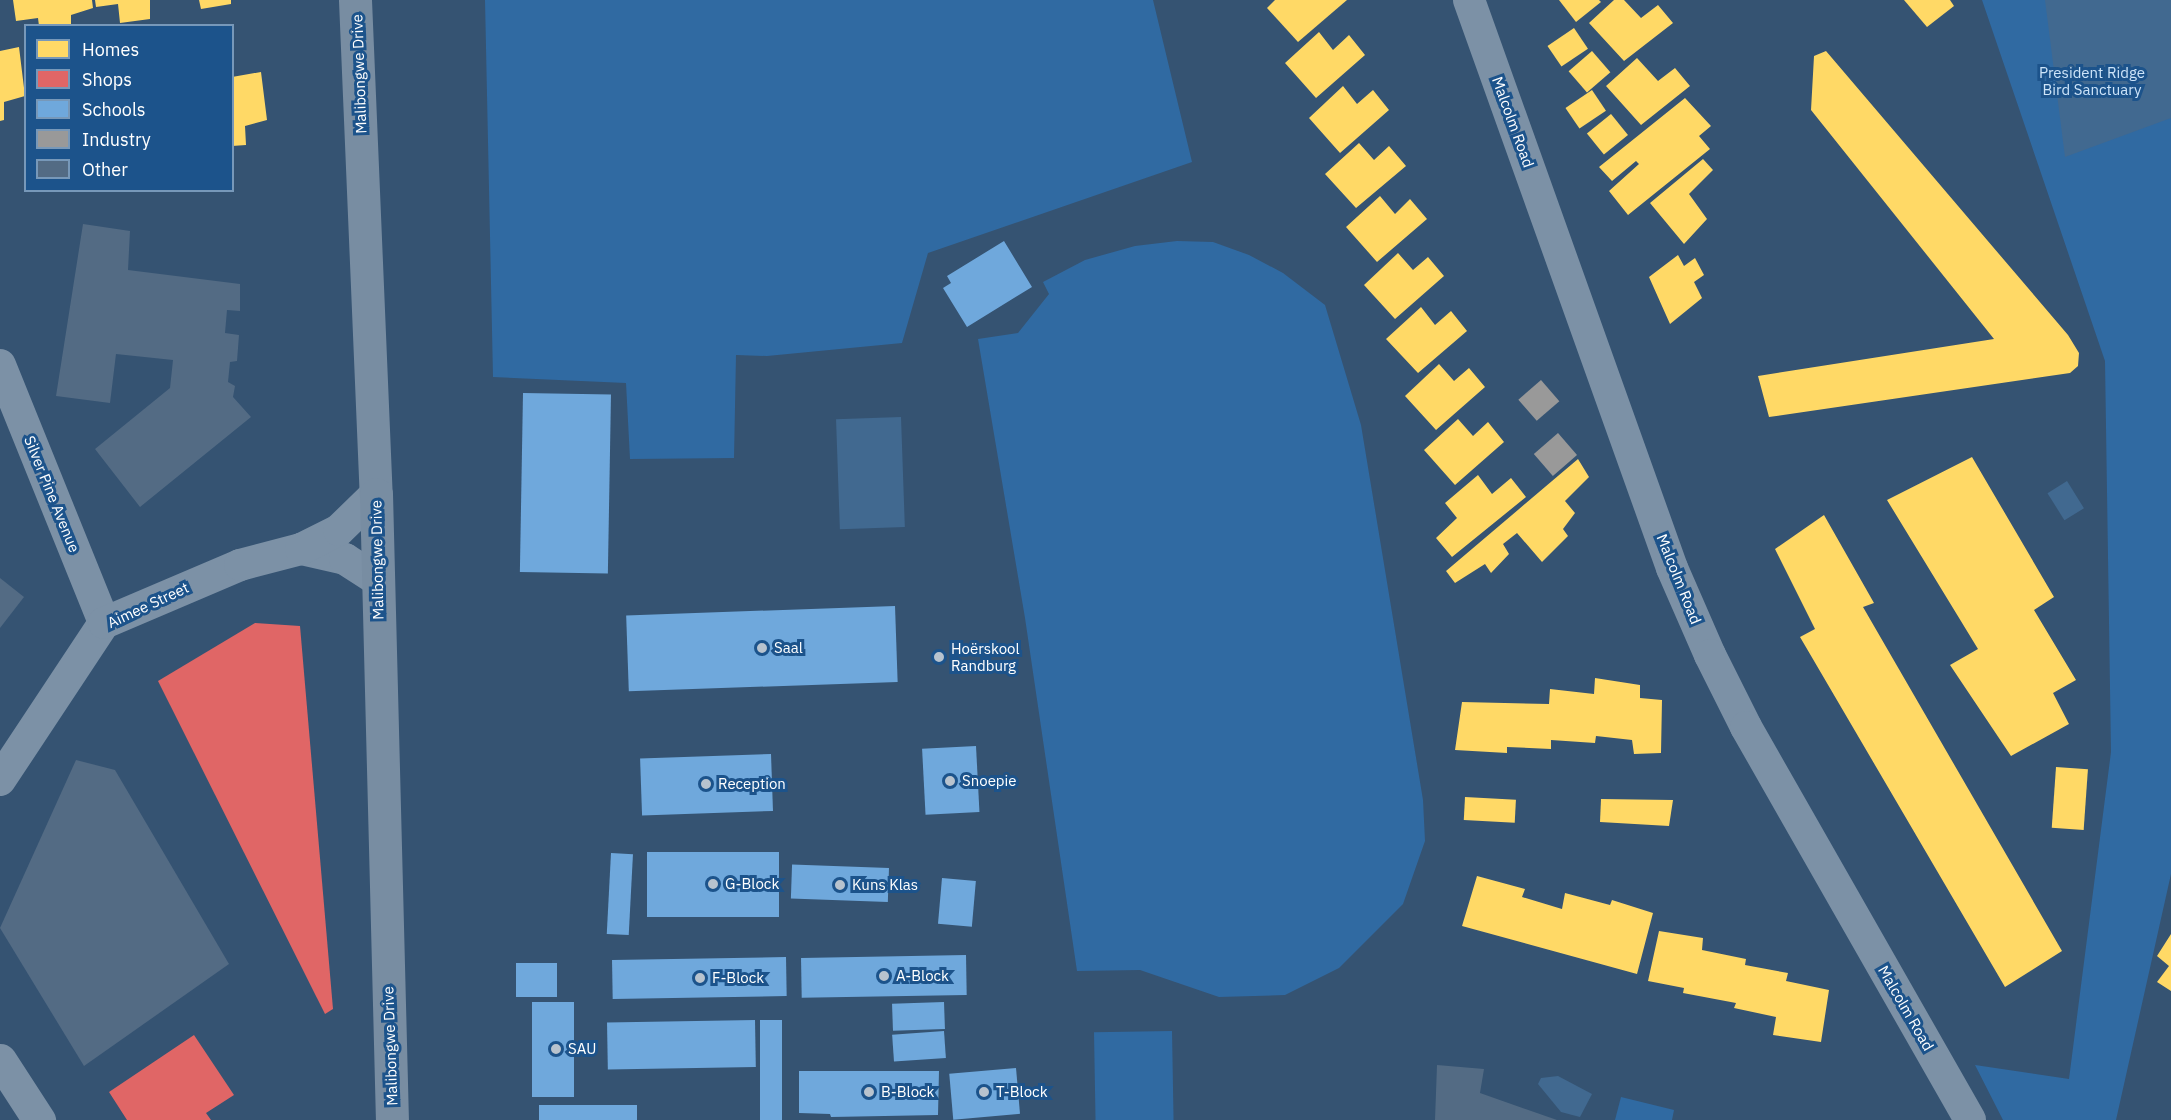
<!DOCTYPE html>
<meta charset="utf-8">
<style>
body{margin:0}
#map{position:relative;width:2171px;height:1120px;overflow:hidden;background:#355372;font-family:"IBM Plex Sans",sans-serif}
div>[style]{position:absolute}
.green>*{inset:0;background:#306aa2;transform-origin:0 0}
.water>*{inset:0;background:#416990;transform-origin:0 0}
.homes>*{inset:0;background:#ffd966;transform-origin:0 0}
.shops>*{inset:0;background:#e06666}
.schools>*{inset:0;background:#6fa8dc;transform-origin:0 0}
.industry>*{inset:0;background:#999;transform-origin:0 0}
.building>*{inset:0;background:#536b84}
.minor>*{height:32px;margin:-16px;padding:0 16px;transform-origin:16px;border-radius:16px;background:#7c91a6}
.tertiary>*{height:33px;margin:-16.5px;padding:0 16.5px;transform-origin:16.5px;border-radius:16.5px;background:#7c91a6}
.secondary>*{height:33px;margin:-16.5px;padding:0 16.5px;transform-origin:16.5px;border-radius:16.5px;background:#788da2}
.dots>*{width:16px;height:16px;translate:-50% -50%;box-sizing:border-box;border:3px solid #1c538b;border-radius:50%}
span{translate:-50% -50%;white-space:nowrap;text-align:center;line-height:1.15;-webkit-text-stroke:6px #1c538b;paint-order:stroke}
.park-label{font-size:15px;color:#cde4f9}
.street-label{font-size:15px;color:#fff}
.poi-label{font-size:15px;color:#fff}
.left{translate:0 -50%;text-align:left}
.legend{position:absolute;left:24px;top:24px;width:210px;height:168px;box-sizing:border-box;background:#1c538b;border:2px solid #7798b9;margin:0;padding:8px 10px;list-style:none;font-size:18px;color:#fff}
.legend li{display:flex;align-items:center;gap:12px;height:30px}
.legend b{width:30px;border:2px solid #7798b9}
</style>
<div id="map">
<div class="green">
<i style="clip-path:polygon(485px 0,1153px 0,1192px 162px,928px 253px,902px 343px,767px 356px,736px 355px,734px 458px,630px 459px,626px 383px,493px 377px)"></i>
<i style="clip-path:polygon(1982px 0,2171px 0,2171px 874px,2116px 1120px,2003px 1120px,1975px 1065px,2069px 1079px,2111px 752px,2105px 361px)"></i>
<i style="clip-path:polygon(1177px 241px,1213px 242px,1249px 255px,1283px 273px,1325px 305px,1361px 425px,1423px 800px,1425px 841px,1403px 904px,1339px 968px,1285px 995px,1219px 997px,1140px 970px,1077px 971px,1025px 618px,978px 339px,1018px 333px,1049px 294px,1043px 282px,1085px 260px,1135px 246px)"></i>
<i style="left:1172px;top:1031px;width:89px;height:78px;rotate:89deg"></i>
<i style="clip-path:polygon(1621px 1097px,1674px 1110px,1672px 1120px,1615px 1120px)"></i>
</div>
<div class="water">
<i style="clip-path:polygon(2045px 0,2171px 0,2171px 118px,2065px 157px)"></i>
<i style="left:901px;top:417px;width:110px;height:65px;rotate:88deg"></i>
<i style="left:2067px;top:481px;width:32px;height:23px;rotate:58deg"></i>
<i style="clip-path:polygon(1558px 1076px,1592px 1094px,1580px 1117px,1561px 1112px,1538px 1084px,1541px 1078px)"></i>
</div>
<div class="homes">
<i style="clip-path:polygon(13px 0,92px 0,93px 8px,71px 15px,71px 26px,39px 26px,38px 18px,16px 21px)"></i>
<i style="clip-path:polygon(95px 0,150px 0,150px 19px,120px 23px,118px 4px,96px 7px)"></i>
<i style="clip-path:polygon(199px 0,231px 0,231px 4px,201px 9px)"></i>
<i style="clip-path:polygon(1275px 0,1347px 0,1298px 42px,1267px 8px)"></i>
<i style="clip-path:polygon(1559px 0,1599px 0,1601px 2px,1576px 22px)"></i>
<i style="clip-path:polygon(1614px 0,1624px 0,1641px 18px,1658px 5px,1673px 23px,1624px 61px,1589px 23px)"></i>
<i style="clip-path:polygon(1904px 0,1950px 0,1954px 6px,1927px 27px)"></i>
<i style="left:1574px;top:28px;width:25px;height:32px;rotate:56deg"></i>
<i style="clip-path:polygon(1319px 32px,1333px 50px,1349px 35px,1365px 55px,1316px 98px,1285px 63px)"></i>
<i style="clip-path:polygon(19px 47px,25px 96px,4px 102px,4px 120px,0 121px,0 51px)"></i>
<i style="left:1592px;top:51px;width:28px;height:31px;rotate:49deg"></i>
<i style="clip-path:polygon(1826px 51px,2068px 335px,2079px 353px,2078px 366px,2070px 373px,1769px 417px,1758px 376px,1994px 339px,1811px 110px,1814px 56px)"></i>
<i style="clip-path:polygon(1637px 58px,1658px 81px,1675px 68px,1690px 86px,1641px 125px,1606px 86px)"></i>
<i style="clip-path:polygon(261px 72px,267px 120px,245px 126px,246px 145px,232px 146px,232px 77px)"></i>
<i style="clip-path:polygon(1343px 86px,1357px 104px,1373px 90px,1389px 110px,1340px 153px,1309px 118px)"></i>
<i style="left:1592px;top:90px;width:25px;height:32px;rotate:56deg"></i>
<i style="clip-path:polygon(1685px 98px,1711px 126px,1699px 136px,1710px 149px,1628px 215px,1609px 191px,1639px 164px,1636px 161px,1612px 181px,1599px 167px)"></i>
<i style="left:1611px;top:114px;width:27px;height:31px;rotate:51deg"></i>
<i style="clip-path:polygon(1359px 143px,1374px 160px,1389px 146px,1406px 166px,1356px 208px,1325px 174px)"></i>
<i style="clip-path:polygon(1703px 159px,1713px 170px,1689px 194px,1707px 219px,1684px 244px,1650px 203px)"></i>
<i style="clip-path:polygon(1380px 196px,1395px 214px,1410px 199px,1427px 219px,1377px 262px,1346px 227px)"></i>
<i style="clip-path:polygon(1398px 253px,1413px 270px,1428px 257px,1444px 276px,1395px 319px,1364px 285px)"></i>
<i style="clip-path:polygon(1678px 255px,1684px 266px,1695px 258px,1704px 275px,1694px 282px,1702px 298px,1670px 324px,1649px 277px)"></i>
<i style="clip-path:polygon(1421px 307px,1435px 325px,1451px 311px,1467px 331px,1418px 373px,1386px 339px)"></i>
<i style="clip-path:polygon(1439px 364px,1454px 381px,1469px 368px,1485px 387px,1436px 430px,1405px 396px)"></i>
<i style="clip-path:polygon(1458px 419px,1473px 436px,1488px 422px,1504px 442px,1455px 485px,1424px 450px)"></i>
<i style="clip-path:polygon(1972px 457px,2054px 597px,2034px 610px,2076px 680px,2053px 693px,2069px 724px,2011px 756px,1950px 665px,1978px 649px,1887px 500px)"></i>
<i style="clip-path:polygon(1578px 459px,1589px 477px,1565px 501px,1575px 513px,1563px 529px,1568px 536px,1542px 562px,1517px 533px,1503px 544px,1509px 554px,1491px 573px,1485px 564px,1455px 583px,1446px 571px)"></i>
<i style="clip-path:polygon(1478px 475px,1492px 494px,1511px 478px,1526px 497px,1452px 557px,1436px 538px,1457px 518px,1445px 503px)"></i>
<i style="clip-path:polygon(1824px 515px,1874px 603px,1863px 607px,2062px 951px,2005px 987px,1800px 637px,1815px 629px,1775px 549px)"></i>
<i style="clip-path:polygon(1595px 678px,1640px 685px,1640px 698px,1662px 700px,1661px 753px,1634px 754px,1632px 740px,1596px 736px,1595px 743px,1551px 740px,1551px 749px,1507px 747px,1507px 753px,1455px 750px,1462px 702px,1549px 704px,1550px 689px,1594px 694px)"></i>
<i style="left:2056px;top:767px;width:32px;height:61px;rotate:4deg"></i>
<i style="left:1465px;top:797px;width:51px;height:23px;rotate:3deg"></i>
<i style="clip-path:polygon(1601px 799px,1673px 800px,1669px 826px,1600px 822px)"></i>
<i style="clip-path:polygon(1477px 876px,1525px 889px,1522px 897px,1562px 909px,1565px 893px,1610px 905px,1612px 900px,1653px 913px,1637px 974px,1462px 926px)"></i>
<i style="clip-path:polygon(1659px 931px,1703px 938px,1702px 950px,1746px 959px,1745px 965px,1788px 973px,1786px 981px,1829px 990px,1821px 1042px,1773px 1035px,1776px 1017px,1734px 1008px,1736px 1003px,1683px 993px,1684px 988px,1648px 981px)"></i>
<i style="clip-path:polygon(2171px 934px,2171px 991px,2157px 982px,2169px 966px,2157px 956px)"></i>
</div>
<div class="shops">
<i style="clip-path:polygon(255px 623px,300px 626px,333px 1009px,325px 1014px,158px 681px)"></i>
<i style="clip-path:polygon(194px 1035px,234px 1095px,206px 1113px,211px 1120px,127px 1120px,109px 1092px)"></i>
</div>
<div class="schools">
<i style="clip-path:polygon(1004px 241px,1032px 287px,967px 327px,943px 288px,951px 283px,947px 276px)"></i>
<i style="left:523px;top:393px;width:88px;height:179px;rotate:1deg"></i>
<i style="left:895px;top:606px;width:76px;height:269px;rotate:88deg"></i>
<i style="left:976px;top:746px;width:66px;height:54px;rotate:87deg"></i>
<i style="left:771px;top:754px;width:57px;height:131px;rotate:88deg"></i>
<i style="left:647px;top:852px;width:132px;height:65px"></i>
<i style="left:611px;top:853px;width:22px;height:81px;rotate:3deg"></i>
<i style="left:889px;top:868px;width:34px;height:97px;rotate:92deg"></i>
<i style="left:942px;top:878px;width:34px;height:46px;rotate:5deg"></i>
<i style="left:966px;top:955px;width:40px;height:165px;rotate:89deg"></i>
<i style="left:786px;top:957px;width:39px;height:174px;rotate:89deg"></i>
<i style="left:516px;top:963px;width:41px;height:34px"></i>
<i style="left:532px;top:1002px;width:42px;height:95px"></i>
<i style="left:944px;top:1002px;width:27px;height:52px;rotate:88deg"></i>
<i style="left:755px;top:1020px;width:47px;height:148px;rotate:89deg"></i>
<i style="left:760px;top:1020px;width:22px;height:100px"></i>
<i style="left:944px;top:1031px;width:27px;height:52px;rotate:86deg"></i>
<i style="left:1016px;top:1068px;width:46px;height:67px;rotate:85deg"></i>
<i style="clip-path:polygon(799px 1071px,939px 1071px,938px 1115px,831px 1117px,830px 1114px,799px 1113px)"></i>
<i style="left:539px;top:1105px;width:98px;height:15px"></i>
</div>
<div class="industry">
<i style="left:1541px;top:380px;width:28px;height:30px;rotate:49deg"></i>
<i style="left:1558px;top:433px;width:29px;height:32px;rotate:49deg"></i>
</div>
<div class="building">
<i style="clip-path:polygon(83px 224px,130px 231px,128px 270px,240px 284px,240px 311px,227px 310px,225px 333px,239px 335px,237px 361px,230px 362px,228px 382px,235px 386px,233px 397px,251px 417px,140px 507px,95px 449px,170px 388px,173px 360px,116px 354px,110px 403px,56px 396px)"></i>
<i style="clip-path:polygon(0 578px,24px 597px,0 628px)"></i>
<i style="clip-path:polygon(76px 760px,115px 770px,229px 964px,84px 1066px,0 928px)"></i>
<i style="clip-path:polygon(1437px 1065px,1484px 1069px,1480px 1093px,1557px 1120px,1435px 1120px)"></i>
</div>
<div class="minor">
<i style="left:1469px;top:0;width:603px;rotate:70.33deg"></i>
<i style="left:1672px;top:568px;width:95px;rotate:66.4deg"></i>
<i style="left:1710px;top:655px;width:80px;rotate:63.4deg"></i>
<i style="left:1746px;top:727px;width:452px;rotate:60.3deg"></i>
<i style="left:0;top:365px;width:278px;rotate:68deg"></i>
<i style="left:301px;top:549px;width:45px;rotate:12.8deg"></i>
<i style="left:345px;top:559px;width:38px;rotate:33deg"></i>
<i style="left:0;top:780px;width:188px;rotate:-56.5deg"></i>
<i style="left:104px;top:623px;width:148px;rotate:-23.1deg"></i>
<i style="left:240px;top:565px;width:63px;rotate:-14.7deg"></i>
<i style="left:301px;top:549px;width:42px;rotate:-26.6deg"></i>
<i style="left:339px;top:530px;width:52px;rotate:-44.2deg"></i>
</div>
<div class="tertiary">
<i style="left:0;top:1060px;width:72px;rotate:57deg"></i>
</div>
<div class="secondary">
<i style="left:355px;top:0;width:494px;rotate:87.6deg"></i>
<i style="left:376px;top:494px;width:626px;rotate:88.54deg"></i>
</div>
<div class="dots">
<i style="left:762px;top:648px;background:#b8c3ce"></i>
<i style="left:939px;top:657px;background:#b8c3ce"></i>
<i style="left:950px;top:781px;background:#b8c3ce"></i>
<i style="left:706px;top:784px;background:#b8c3ce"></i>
<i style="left:713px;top:884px;background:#b8c3ce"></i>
<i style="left:840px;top:885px;background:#b8c3ce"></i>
<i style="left:884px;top:976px;background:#b8c3ce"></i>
<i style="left:700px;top:978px;background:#b8c3ce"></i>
<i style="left:556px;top:1049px;background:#b8c3ce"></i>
<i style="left:869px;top:1092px;background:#b8c3ce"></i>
<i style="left:984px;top:1092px;background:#b8c3ce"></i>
</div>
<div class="park-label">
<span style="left:2092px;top:81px">President Ridge<br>Bird Sanctuary</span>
</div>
<div class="street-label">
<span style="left:359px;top:74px;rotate:-92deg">Malibongwe Drive</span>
<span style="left:1513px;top:122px;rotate:70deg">Malcolm Road</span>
<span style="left:52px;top:494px;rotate:68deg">Silver Pine Avenue</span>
<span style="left:377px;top:560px;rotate:-91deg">Malibongwe Drive</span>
<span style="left:1679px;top:579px;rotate:68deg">Malcolm Road</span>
<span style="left:148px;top:605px;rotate:-25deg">Aimee Street</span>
<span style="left:1906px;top:1008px;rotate:60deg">Malcolm Road</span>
<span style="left:390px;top:1046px;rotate:-92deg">Malibongwe Drive</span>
</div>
<div class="poi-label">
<span class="left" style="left:774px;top:648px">Saal</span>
<span class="left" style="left:951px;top:657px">Hoërskool<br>Randburg</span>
<span class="left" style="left:962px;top:781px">Snoepie</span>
<span class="left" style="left:718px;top:784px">Reception</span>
<span class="left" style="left:725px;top:884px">G-Block</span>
<span class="left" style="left:852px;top:885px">Kuns Klas</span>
<span class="left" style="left:896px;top:976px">A-Block</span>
<span class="left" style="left:712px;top:978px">F-Block</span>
<span class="left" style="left:568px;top:1049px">SAU</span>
<span class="left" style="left:881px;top:1092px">B-Block</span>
<span class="left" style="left:996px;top:1092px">T-Block</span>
</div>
<ul class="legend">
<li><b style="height:16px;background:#ffd966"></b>Homes</li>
<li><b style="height:16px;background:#e06666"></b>Shops</li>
<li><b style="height:16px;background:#6fa8dc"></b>Schools</li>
<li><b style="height:16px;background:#999"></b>Industry</li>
<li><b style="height:16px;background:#536b84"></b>Other</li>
</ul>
</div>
